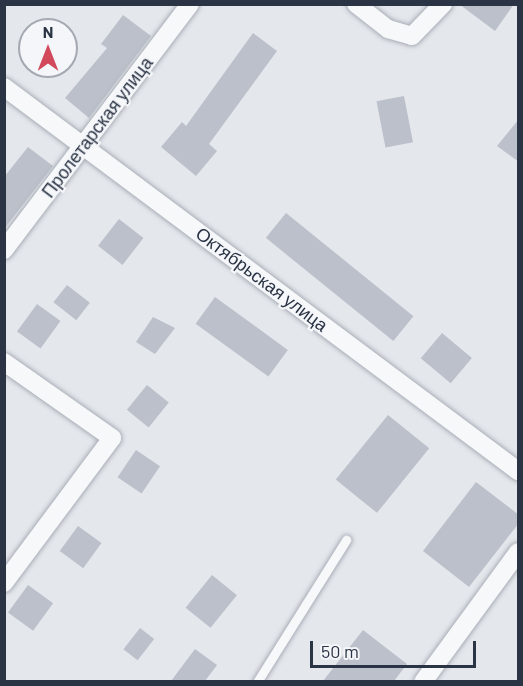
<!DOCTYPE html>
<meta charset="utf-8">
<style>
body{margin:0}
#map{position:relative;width:523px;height:686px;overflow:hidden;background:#e4e7ec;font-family:Barlow,sans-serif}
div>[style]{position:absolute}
.building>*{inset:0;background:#bbc0ca;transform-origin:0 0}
.roads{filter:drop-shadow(0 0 2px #a9aeb7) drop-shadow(0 0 2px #a9aeb7)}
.lane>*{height:9px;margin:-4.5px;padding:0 4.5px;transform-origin:4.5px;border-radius:4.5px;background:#f7f8fa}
.street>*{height:18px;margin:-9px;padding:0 9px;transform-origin:9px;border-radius:9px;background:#f7f8fa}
span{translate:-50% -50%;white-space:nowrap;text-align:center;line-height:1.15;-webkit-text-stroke:4.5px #f4f6f9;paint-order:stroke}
.street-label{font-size:18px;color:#2b3445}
.frame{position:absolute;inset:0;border:6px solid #2b3445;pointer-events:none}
.north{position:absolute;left:18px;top:18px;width:60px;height:60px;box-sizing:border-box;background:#f4f6f9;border:2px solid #a4a8b1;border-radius:50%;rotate:0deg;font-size:16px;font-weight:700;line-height:24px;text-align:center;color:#2b3445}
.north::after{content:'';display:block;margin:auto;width:21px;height:27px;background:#d1495b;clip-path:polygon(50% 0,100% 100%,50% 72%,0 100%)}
.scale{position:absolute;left:310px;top:641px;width:166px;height:27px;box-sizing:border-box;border:3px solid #2b3445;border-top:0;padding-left:8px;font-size:18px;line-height:21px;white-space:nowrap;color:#2b3445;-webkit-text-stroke:4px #f4f6f9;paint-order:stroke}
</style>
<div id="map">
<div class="building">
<i style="clip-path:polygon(459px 4px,514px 4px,495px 31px)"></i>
<i style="clip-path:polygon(123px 15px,151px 36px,89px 118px,65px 98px,107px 48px,101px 44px)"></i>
<i style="clip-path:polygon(253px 33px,277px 51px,209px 144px,217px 151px,196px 176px,161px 147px,182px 122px,186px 126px)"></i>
<i style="left:404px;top:96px;width:47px;height:28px;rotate:79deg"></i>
<i style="clip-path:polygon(519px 119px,519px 162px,497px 146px)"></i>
<i style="clip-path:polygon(28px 147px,53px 166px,4px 229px,4px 177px)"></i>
<i style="left:286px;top:213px;width:164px;height:32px;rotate:39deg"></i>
<i style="left:119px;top:219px;width:31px;height:34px;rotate:38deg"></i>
<i style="left:67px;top:285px;width:29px;height:22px;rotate:38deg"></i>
<i style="left:215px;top:297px;width:90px;height:33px;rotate:36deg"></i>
<i style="left:37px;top:304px;width:29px;height:34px;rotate:36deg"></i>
<i style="clip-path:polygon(153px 317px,175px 328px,155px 354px,136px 342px)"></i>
<i style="left:442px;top:333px;width:39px;height:33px;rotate:40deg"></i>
<i style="left:147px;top:385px;width:28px;height:32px;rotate:39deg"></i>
<i style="left:388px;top:415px;width:53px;height:83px;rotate:39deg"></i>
<i style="left:136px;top:450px;width:29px;height:33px;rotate:34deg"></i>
<i style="clip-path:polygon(476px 482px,519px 515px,519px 523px,469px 587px,423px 551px)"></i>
<i style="left:78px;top:526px;width:29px;height:31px;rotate:36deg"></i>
<i style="left:212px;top:575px;width:32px;height:42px;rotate:39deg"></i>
<i style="left:28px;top:585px;width:31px;height:34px;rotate:36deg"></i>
<i style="left:140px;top:628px;width:18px;height:27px;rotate:38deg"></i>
<i style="clip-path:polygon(363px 630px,407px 664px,394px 681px,323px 681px)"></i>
<i style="clip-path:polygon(195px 649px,217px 665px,205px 681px,171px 681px)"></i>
</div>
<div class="roads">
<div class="lane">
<i style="left:257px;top:682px;width:168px;rotate:-57.9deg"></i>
</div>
<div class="street">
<i style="left:356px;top:4px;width:41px;rotate:38deg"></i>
<i style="left:388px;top:29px;width:25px;rotate:16deg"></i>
<i style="left:412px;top:36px;width:45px;rotate:-45.9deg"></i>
<i style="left:4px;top:87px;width:642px;rotate:36.76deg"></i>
<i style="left:4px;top:250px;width:308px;rotate:-52.9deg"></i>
<i style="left:4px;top:362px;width:132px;rotate:35.1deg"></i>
<i style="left:112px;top:438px;width:181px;rotate:126.7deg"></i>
<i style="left:423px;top:682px;width:161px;rotate:-53.8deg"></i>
</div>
</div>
<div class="street-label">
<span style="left:97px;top:127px;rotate:-53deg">Пролетарская улица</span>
<span style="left:262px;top:279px;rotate:37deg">Октябрьская улица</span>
</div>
<div class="frame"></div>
<div class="north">N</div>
<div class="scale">50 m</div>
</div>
